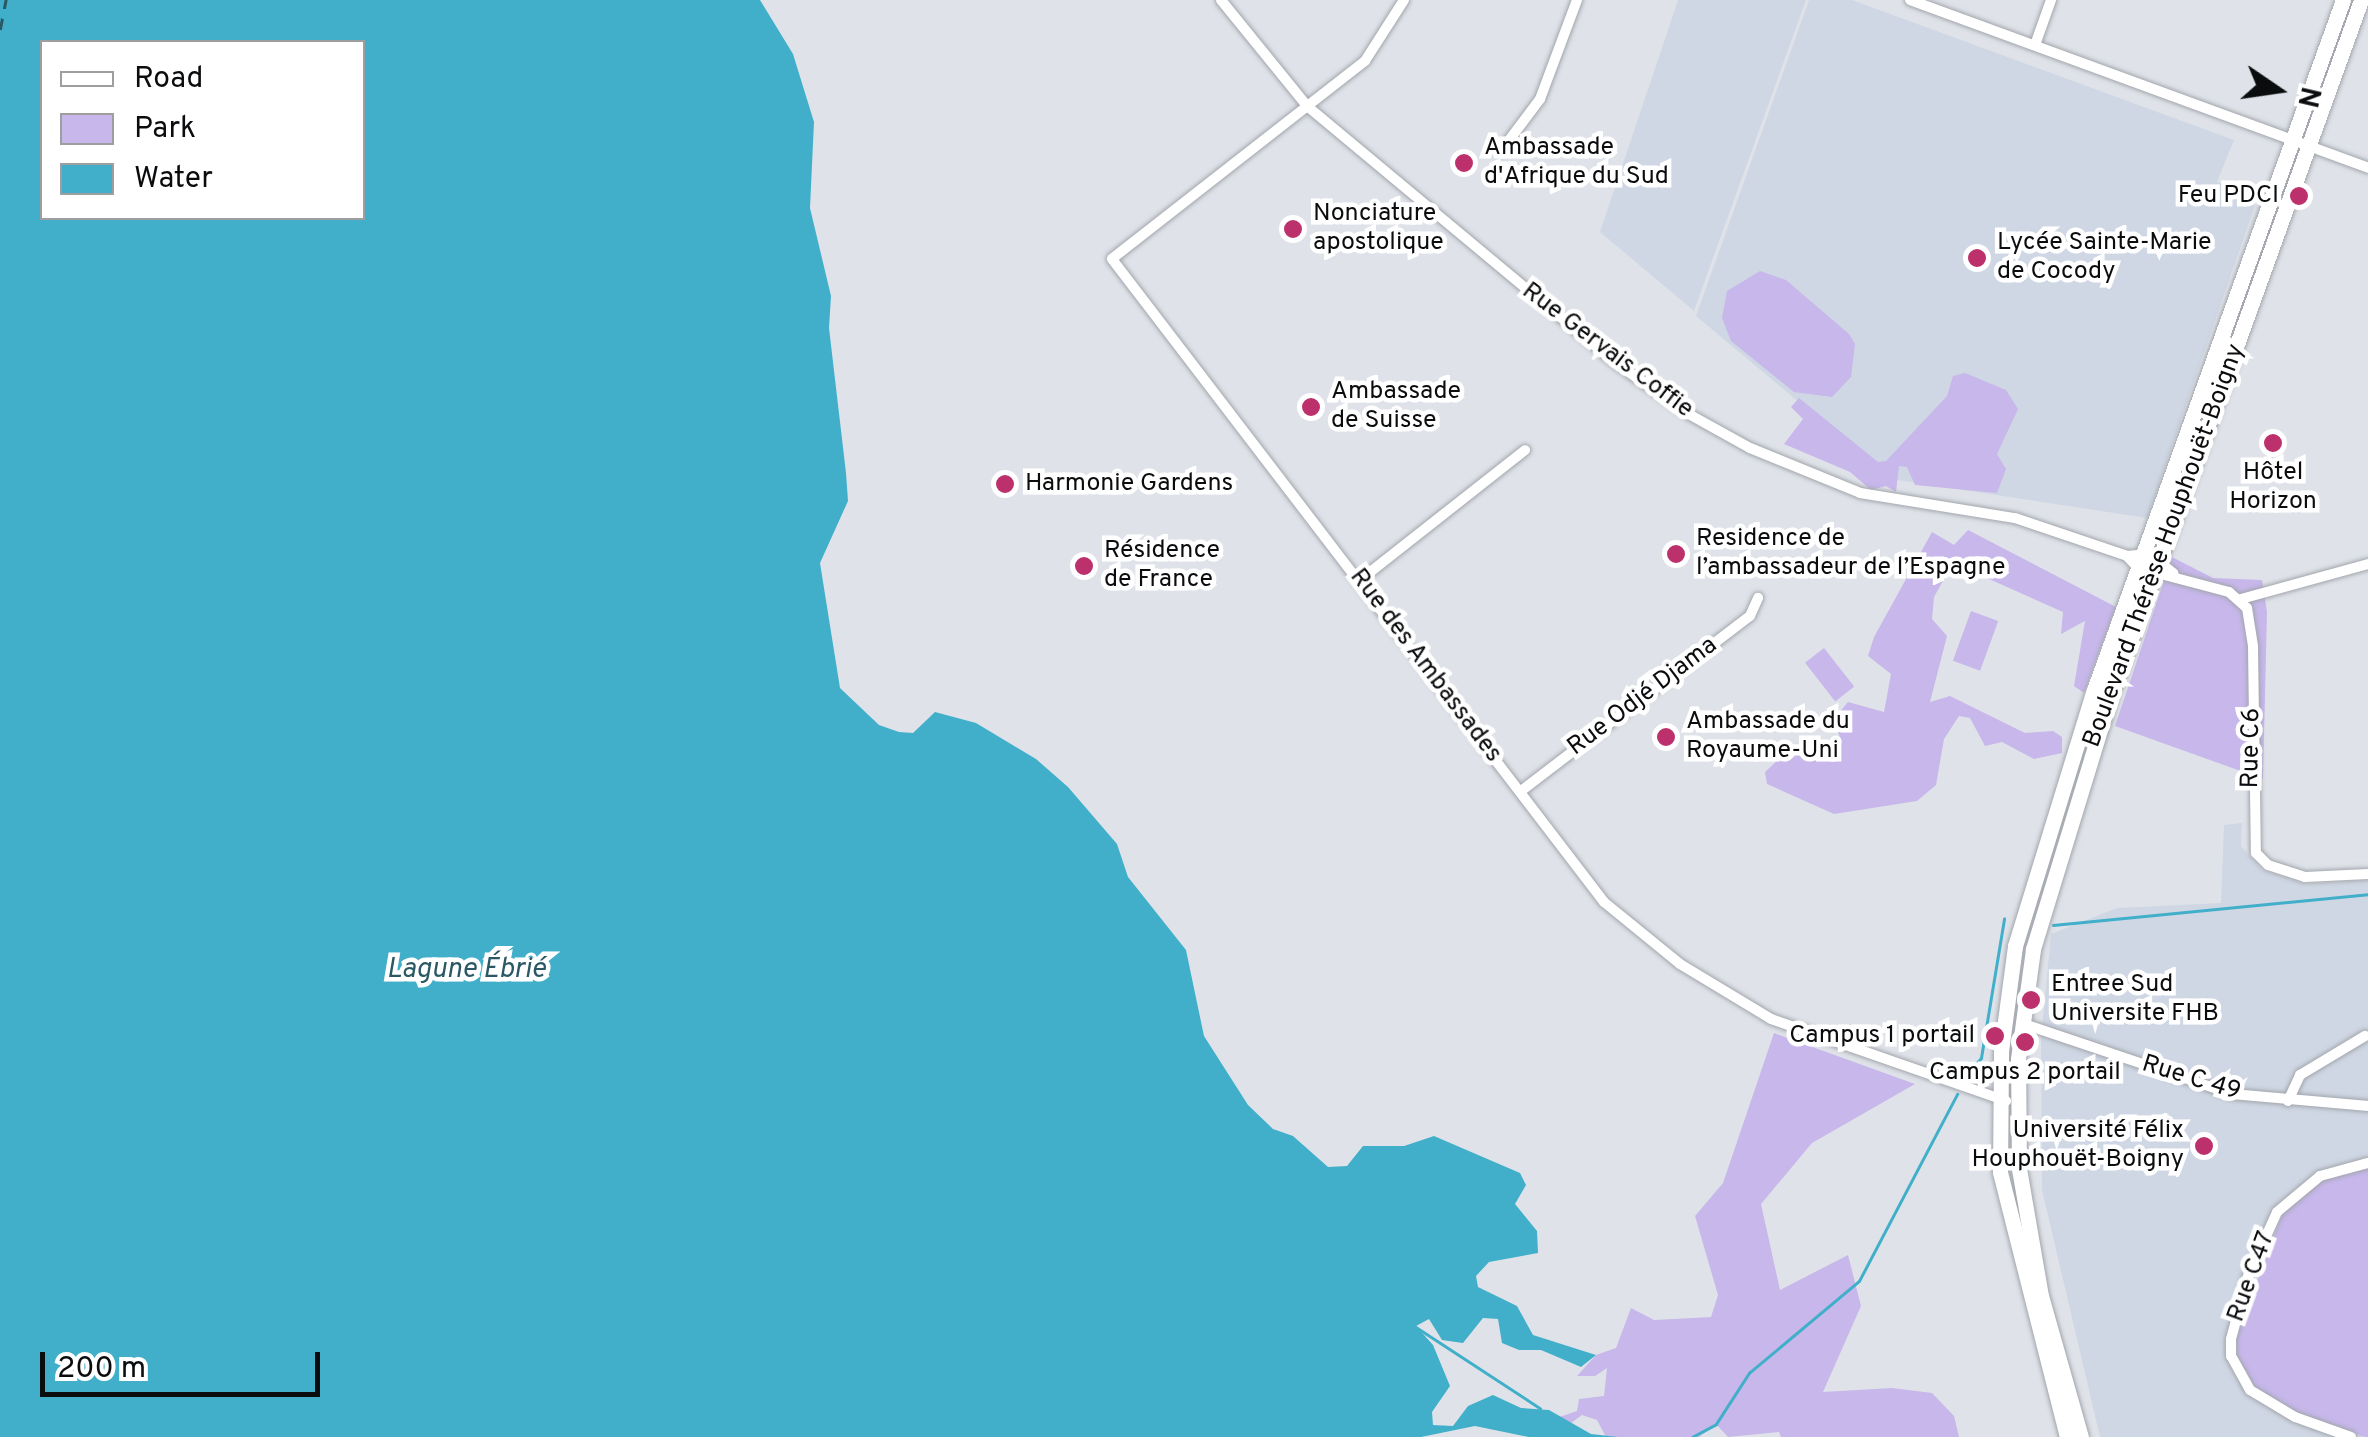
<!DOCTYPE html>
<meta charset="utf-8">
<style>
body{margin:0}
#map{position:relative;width:2368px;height:1437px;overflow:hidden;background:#dfe3e9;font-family:Overpass,sans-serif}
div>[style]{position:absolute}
.built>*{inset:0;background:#cfd7e4}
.green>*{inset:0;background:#c7b7eb;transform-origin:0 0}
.water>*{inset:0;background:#41afca}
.stream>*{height:2.5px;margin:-1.25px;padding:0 1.25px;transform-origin:1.25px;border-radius:1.25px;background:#41afca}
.ferry>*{height:2.5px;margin-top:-1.25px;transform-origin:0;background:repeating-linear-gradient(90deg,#2a5864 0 12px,transparent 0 22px)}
.roads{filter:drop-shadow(0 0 2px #a2a6ac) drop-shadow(0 0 2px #a2a6ac)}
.minor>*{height:10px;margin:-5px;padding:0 5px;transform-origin:5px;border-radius:5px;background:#fff}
.secondary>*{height:15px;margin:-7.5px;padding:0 7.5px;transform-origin:7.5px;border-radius:7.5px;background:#fff}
.dots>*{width:28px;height:28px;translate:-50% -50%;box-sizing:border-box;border:5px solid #fff;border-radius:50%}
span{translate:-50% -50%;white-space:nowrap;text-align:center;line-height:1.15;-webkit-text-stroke:9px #fff;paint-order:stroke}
.poi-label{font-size:25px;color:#0b0c0e}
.left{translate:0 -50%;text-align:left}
.right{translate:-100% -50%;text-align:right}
.street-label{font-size:25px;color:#0b0c0e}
.water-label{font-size:28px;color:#2a5864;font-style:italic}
.legend{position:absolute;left:40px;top:40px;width:325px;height:180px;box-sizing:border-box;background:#fff;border:2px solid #9d9e9f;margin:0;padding:12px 18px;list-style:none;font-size:30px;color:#0b0c0e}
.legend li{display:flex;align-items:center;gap:20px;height:50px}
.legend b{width:50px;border:2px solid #9d9e9f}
.north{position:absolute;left:2228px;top:40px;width:100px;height:100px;-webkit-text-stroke:8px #fff;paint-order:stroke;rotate:103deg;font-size:28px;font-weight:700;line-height:40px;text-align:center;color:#0b0c0e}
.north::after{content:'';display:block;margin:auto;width:35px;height:45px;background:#0b0c0e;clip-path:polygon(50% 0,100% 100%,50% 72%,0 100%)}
.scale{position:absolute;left:40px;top:1352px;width:280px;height:45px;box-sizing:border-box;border:5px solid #0b0c0e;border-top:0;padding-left:12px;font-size:30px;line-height:35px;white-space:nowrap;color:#0b0c0e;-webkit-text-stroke:8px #fff;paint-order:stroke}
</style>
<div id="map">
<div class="built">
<i style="clip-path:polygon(1678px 0,1806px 0,1694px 311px,1600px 232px)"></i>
<i style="clip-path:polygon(1809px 0,1852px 0,2234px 140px,2217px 182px,2257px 199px,2147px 518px,1891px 479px,1696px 316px)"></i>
<i style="clip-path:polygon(2242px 823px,2241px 846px,2262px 870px,2306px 884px,2368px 880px,2368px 1437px,2100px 1437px,2042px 1190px,2041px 1039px,2051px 934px,2117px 908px,2221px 903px,2224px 825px)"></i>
</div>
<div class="green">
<i style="clip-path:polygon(1760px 271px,1786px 280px,1849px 334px,1855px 344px,1851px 377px,1832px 397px,1794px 392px,1731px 341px,1722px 318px,1727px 291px)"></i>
<i style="clip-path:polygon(1965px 373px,2006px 390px,2018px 409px,1997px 454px,2006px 469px,1997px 493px,1915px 485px,1907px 467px,1899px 466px,1896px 492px,1886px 486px,1871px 490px,1850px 472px,1784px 444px,1803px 419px,1791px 407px,1799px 398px,1878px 462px,1886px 461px,1947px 396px,1953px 376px)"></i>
<i style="clip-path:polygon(1968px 530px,2116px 607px,2084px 693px,2074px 686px,2085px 621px,2061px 634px,2063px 612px,1953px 563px,1934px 597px,1932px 619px,1947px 636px,1930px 702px,1950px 696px,2025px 733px,2053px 731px,2062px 737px,2062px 753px,2034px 759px,2002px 742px,1985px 746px,1970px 718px,1959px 716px,1944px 739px,1936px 785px,1917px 801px,1834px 814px,1767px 784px,1765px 772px,1779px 759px,1820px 744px,1829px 759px,1835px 758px,1842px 742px,1833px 720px,1848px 702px,1884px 712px,1891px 674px,1868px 656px,1874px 637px,1932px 532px,1954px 545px)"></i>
<i style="clip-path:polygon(2172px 557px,2213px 578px,2262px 580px,2267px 612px,2263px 779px,2115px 726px)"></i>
<i style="left:1971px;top:611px;width:29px;height:53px;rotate:20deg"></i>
<i style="left:1824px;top:648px;width:49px;height:24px;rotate:52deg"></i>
<i style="clip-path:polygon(1774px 1033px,1915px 1084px,1812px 1143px,1761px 1204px,1780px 1290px,1848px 1255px,1861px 1306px,1823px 1392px,1892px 1388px,1932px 1393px,1954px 1416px,1959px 1437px,1781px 1437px,1779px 1432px,1728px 1437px,1716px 1424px,1699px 1437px,1606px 1437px,1597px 1420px,1582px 1415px,1571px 1423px,1559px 1417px,1577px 1411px,1579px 1399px,1604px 1396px,1607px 1368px,1595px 1376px,1577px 1376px,1596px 1355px,1616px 1348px,1631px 1308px,1654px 1320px,1711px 1317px,1718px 1295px,1695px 1216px,1723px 1183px)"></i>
<i style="clip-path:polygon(2368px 1168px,2368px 1437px,2365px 1437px,2295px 1413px,2255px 1387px,2237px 1355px,2236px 1339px,2282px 1215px,2322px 1180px)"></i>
</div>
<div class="water">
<i style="clip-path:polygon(evenodd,0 0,760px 0,793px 54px,814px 122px,810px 208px,831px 296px,829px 328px,846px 473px,848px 501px,820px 563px,840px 688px,879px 725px,899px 732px,913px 733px,935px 712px,976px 723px,1036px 759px,1068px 787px,1117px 844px,1128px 877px,1186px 950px,1204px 1036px,1248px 1105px,1273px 1129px,1293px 1136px,1328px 1167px,1347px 1166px,1363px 1146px,1404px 1146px,1434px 1136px,1520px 1173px,1526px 1185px,1515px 1204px,1537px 1231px,1538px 1253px,1489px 1262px,1476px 1276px,1478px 1287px,1517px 1306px,1533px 1335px,1596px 1355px,1581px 1367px,1541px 1350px,1519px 1350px,1502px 1343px,1498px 1319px,1483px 1318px,1463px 1343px,1442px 1340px,1429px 1319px,1416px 1326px,1433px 1345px,1450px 1386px,1432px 1412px,1433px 1425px,1453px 1426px,1468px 1406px,1493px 1395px,1521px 1408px,1549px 1410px,1591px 1434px,1618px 1437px,1529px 1437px,1475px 1426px,1421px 1437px,0 1437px,0 0,362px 42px,362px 218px,42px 218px,42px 42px,362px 42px)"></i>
</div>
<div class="stream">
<i style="left:2053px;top:925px;width:317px;rotate:-5.6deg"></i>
<i style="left:1968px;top:1072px;width:19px;rotate:-47deg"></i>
<i style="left:1981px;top:1058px;width:141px;rotate:-80.6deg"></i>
<i style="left:1413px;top:1325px;width:152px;rotate:33.2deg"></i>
<i style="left:1692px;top:1437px;width:27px;rotate:-28deg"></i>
<i style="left:1716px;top:1424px;width:61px;rotate:-57.1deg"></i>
<i style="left:1749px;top:1373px;width:143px;rotate:-39.9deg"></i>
<i style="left:1859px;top:1281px;width:211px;rotate:-62.3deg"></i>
</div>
<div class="ferry">
<i style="left:0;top:30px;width:31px;rotate:-79deg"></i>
</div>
<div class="roads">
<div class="minor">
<i style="left:1221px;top:0;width:136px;rotate:50.9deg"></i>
<i style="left:1307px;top:106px;width:398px;rotate:39.8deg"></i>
<i style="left:1613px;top:361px;width:88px;rotate:35.3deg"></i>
<i style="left:1685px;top:412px;width:74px;rotate:29deg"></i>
<i style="left:1750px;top:448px;width:119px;rotate:22.2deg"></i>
<i style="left:1860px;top:493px;width:157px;rotate:9.2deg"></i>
<i style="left:2015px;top:518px;width:118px;rotate:18.7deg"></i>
<i style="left:2127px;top:556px;width:22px;rotate:-5deg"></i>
<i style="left:2149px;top:554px;width:31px;rotate:38deg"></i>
<i style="left:1404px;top:0;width:72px;rotate:122.6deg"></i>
<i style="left:1365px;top:61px;width:321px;rotate:142deg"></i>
<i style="left:1112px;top:259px;width:810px;rotate:52.58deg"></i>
<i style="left:1604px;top:902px;width:98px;rotate:39.2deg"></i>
<i style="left:1680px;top:964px;width:106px;rotate:31.1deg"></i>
<i style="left:1771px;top:1019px;width:249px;rotate:19.2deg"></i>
<i style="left:1910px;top:0;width:488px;rotate:20.1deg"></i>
<i style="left:2035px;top:45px;width:48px;rotate:-70.4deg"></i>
<i style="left:1501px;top:151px;width:65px;rotate:-53.1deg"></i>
<i style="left:1540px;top:99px;width:106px;rotate:-69.5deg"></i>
<i style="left:2127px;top:556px;width:16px;rotate:47deg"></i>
<i style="left:2138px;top:568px;width:94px;rotate:14.8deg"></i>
<i style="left:2229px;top:592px;width:24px;rotate:42deg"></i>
<i style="left:2247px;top:608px;width:39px;rotate:81deg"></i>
<i style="left:2253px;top:647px;width:206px;rotate:89.2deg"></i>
<i style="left:2256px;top:853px;width:17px;rotate:45deg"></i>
<i style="left:2268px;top:865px;width:39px;rotate:18deg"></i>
<i style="left:2305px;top:877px;width:63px;rotate:-2.7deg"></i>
<i style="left:1360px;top:580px;width:210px;rotate:-38.2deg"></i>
<i style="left:2241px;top:599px;width:132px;rotate:-15.4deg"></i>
<i style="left:1521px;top:791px;width:288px;rotate:-37.4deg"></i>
<i style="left:1750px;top:616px;width:20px;rotate:-66deg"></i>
<i style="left:2021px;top:1023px;width:223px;rotate:18.6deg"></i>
<i style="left:2232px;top:1094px;width:137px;rotate:5deg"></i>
<i style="left:2288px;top:1101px;width:29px;rotate:-65deg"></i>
<i style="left:2300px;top:1075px;width:76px;rotate:-31deg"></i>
<i style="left:2351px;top:1437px;width:59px;rotate:-160.3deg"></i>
<i style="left:2295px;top:1417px;width:52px;rotate:-149deg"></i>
<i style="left:2250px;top:1390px;width:39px;rotate:-119deg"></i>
<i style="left:2231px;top:1356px;width:17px;rotate:-90deg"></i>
<i style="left:2231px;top:1339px;width:65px;rotate:-74.9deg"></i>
<i style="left:2248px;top:1276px;width:70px;rotate:-65.6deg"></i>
<i style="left:2277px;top:1212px;width:56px;rotate:-39.9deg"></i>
<i style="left:2320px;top:1176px;width:50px;rotate:-15.2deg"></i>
</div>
<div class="secondary">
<i style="left:2067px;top:1437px;width:273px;rotate:-104.2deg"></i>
<i style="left:2000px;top:1172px;width:121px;rotate:-89.5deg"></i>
<i style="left:2001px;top:1051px;width:106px;rotate:-82.4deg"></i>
<i style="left:2015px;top:946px;width:268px;rotate:-72.9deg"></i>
<i style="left:2094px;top:690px;width:734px;rotate:-70.16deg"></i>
<i style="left:2081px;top:1437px;width:147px;rotate:-105.8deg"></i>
<i style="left:2041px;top:1296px;width:130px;rotate:-99.8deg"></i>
<i style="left:2019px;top:1168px;width:109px;rotate:-90.5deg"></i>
<i style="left:2018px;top:1059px;width:111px;rotate:-82.2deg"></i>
<i style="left:2033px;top:949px;width:270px;rotate:-73deg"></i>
<i style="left:2112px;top:691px;width:734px;rotate:-70.18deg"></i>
</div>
</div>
<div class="dots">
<i style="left:1464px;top:163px;background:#bc316b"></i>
<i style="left:2299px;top:196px;background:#bc316b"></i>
<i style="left:1293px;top:229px;background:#bc316b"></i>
<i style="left:1977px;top:258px;background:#bc316b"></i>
<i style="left:1311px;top:407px;background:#bc316b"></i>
<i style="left:2273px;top:443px;background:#bc316b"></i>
<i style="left:1005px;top:484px;background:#bc316b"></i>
<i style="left:1676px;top:554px;background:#bc316b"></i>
<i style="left:1084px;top:566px;background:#bc316b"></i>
<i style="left:1666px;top:737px;background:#bc316b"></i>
<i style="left:2031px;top:1000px;background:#bc316b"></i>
<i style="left:1995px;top:1036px;background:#bc316b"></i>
<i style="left:2025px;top:1042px;background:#bc316b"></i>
<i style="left:2204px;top:1146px;background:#bc316b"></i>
</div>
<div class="poi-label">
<span class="left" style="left:1484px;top:163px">Ambassade<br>d'Afrique du Sud</span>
<span class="right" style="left:2279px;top:196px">Feu PDCI</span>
<span class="left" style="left:1313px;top:229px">Nonciature<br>apostolique</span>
<span class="left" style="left:1997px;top:258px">Lycée Sainte-Marie<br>de Cocody</span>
<span class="left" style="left:1331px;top:407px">Ambassade<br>de Suisse</span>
<span style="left:2273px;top:488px">Hôtel<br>Horizon</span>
<span class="left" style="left:1025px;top:484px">Harmonie Gardens</span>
<span class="left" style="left:1696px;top:554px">Residence de<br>l’ambassadeur de l’Espagne</span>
<span class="left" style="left:1104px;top:566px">Résidence<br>de France</span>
<span class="left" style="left:1686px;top:737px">Ambassade du<br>Royaume-Uni</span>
<span class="left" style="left:2051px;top:1000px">Entree Sud<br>Universite FHB</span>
<span class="right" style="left:1975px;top:1036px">Campus 1 portail</span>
<span style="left:2025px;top:1073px">Campus 2 portail</span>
<span class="right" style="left:2184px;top:1146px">Université Félix<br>Houphouët-Boigny</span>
</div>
<div class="street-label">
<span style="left:1607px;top:351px;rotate:37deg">Rue Gervais Coffie</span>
<span style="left:2165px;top:546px;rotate:-70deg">Boulevard Thérèse Houphouët-Boigny</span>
<span style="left:1425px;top:666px;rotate:53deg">Rue des Ambassades</span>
<span style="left:1643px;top:697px;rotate:-37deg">Rue Odjé Djama</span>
<span style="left:2252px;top:748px;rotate:-89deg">Rue C6</span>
<span style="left:2191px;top:1079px;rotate:17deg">Rue C 49</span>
<span style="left:2252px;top:1277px;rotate:-70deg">Rue C47</span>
</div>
<div class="water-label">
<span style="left:466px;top:970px">Lagune Ébrié</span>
</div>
<ul class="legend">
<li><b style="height:12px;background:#fff"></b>Road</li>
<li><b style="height:28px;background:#c7b7eb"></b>Park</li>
<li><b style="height:28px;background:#41afca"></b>Water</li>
</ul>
<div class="north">N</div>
<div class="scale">200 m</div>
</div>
